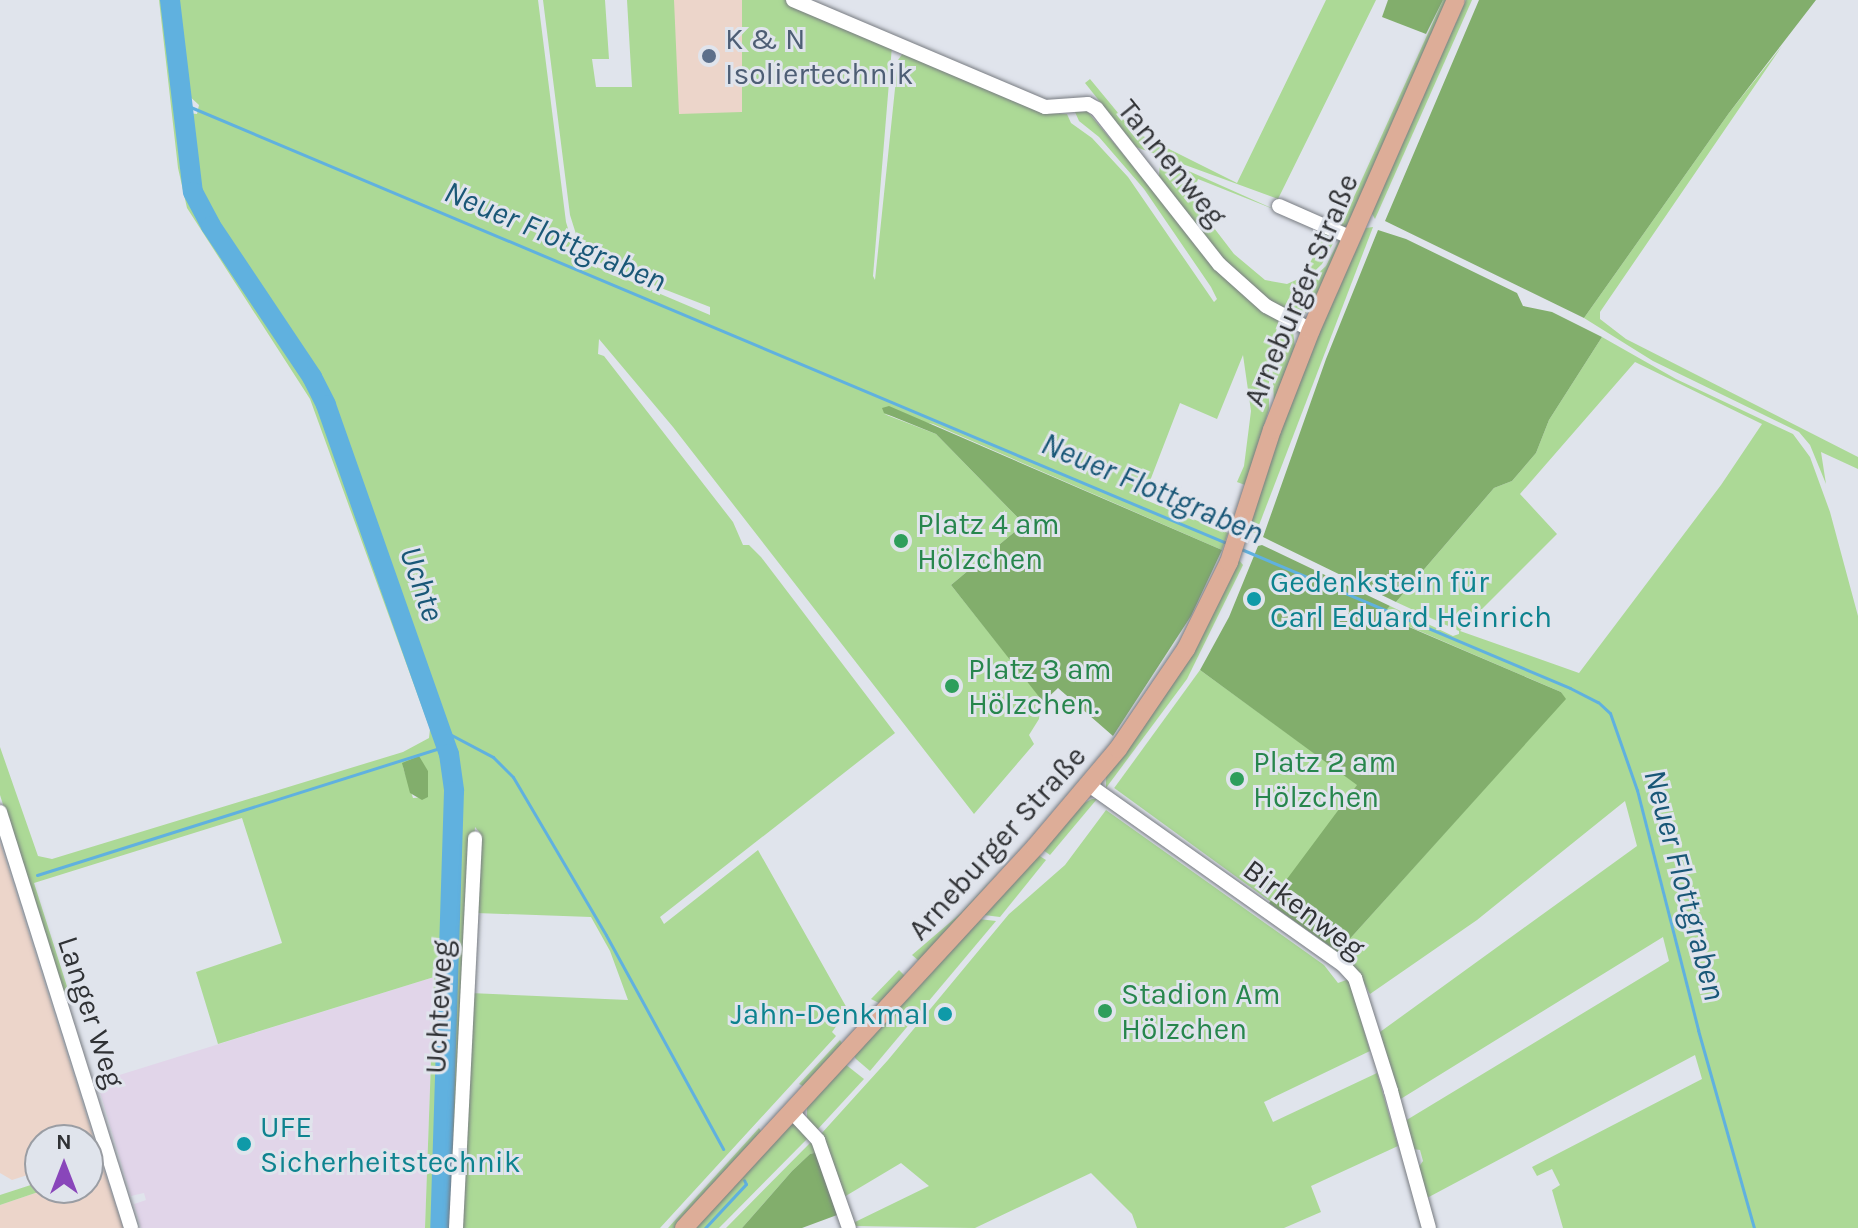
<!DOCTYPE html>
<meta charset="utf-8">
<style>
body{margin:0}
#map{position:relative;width:1858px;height:1228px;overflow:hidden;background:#e0e4ec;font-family:Karla,sans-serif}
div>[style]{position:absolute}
.commercial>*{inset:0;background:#e1d5e9}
.industrial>*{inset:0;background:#ecd5ca;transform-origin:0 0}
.green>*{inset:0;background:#acd996;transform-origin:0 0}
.forest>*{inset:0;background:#82ae6c}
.stream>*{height:3px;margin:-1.5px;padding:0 1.5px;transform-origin:1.5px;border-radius:1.5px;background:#60b1df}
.river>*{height:20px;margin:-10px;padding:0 10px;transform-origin:10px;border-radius:10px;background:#60b1df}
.roads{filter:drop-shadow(0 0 2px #777b81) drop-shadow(0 0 2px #777b81)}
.minor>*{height:14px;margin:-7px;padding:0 7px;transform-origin:7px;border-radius:7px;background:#fff}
.major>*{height:18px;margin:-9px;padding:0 9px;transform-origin:9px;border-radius:9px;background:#ddad98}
.dots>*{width:22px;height:22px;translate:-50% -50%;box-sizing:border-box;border:4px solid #e0e4ec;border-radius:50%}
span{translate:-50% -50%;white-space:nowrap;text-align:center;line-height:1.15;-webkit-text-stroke:6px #e0e4ec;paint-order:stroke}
.service-label{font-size:30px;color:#4e5e75}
.left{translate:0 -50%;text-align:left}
.street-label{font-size:30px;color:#303235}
.leisure-label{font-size:30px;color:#27864d}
.culture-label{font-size:30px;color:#0d838f}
.right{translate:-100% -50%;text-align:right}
.water-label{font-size:32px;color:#195777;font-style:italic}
.north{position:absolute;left:24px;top:1124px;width:80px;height:80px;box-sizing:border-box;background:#e0e4ec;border:2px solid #9a9da3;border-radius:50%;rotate:0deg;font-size:22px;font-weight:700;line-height:32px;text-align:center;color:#303235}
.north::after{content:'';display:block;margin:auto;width:28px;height:36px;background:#8946ba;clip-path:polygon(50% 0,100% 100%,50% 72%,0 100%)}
</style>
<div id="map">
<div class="commercial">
<i style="clip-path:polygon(434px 977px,425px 1228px,141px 1228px,134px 1204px,146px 1200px,144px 1193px,131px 1196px,97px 1082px)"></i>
</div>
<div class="industrial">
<i style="left:674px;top:0;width:68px;height:114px"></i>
<i style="clip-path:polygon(0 842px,98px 1152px,88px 1155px,88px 1140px,40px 1140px,40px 1171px,12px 1180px,0 1173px)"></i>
<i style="clip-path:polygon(104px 1170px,123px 1228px,0 1228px,0 1205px,50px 1188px,88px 1188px,88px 1175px)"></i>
</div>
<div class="green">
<i style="clip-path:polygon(evenodd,159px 0,166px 0,189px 193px,320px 400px,362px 519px,368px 515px,320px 381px,203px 204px,196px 185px,187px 113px,197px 114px,199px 105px,187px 94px,176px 0,538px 0,566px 222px,575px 252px,585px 262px,710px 315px,710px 307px,607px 267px,581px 250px,570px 215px,543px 0,605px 0,609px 59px,592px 59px,596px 87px,632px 87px,627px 0,674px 0,679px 114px,742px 112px,742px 0,785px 0,892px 46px,873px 276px,875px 280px,898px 60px,903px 53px,1049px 113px,1067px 114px,1071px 123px,1092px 138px,1128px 177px,1214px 302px,1217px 299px,1211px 287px,1144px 189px,1099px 137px,1079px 121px,1075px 112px,1087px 111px,1160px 198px,1279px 320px,1269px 359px,1269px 409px,1245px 485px,1237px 482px,1244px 466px,1251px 411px,1243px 355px,1217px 419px,1180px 403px,1143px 499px,1228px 533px,1222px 550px,933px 424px,884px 414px,936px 434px,1024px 524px,951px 585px,1041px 698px,1039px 719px,1029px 735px,1034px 744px,974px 814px,673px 427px,599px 339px,598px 354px,604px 356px,733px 522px,743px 545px,749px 545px,761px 557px,895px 733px,660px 917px,664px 924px,758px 850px,848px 1010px,832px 1032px,836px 1036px,660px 1228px,460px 1228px,470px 993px,628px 1000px,610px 951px,591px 917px,476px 913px,480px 833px,475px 827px,451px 1228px,425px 1228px,434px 977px,218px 1044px,196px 972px,282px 943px,242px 818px,34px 883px,71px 999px,63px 995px,0 795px,0 747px,38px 856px,52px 859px,403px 752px,429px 738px,430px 729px,310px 399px,187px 208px,178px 168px,159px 0,403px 767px,428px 771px,428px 797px,413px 798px,403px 767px)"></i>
<i style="clip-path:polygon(1326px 0,1376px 0,1278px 199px,1136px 147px,1085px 83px,1090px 79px,1133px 131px,1237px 183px)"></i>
<i style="clip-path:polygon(1443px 0,1449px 0,1349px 228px,1339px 230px)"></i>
<i style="clip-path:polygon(1466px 0,1472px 0,1375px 219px,1371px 212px)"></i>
<i style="clip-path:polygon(1782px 46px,1600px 312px,1600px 319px,1626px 339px,1858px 457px,1858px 469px,1821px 452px,1826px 484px,1810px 445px,1799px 432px,1653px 361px,1584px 318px,1729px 113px)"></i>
<i style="clip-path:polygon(1160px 162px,1173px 164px,1276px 210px,1198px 179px,1191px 198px,1234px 254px,1265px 280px,1287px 284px,1303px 277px,1325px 233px,1337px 236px,1322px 264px,1292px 293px,1282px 311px,1228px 266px,1159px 176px)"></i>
<i style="clip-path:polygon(1373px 227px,1256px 533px,1248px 532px,1272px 452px,1314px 341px,1366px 228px)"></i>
<i style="clip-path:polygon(1340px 238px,1342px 246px,1316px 305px,1304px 314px,1286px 313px,1295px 295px,1326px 266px)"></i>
<i style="clip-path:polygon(1282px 322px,1293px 332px,1295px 346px,1274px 401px,1272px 359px)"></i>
<i style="clip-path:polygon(evenodd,1602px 337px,1676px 379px,1793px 434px,1810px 457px,1830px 512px,1858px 616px,1858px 1228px,1563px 1228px,1552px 1190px,1560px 1185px,1552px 1169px,1537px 1176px,1532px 1167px,1702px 1079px,1695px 1055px,1427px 1198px,1418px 1168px,1423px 1161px,1420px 1150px,1413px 1149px,1405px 1121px,1669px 961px,1663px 937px,1399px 1100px,1380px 1032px,1637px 846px,1625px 801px,1477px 920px,1370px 994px,1357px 970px,1338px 952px,1565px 699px,1561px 692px,1380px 614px,1390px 606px,1453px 636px,1459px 634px,1459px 631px,1396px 602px,1494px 488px,1512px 481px,1536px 453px,1549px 420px,1602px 337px,1635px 362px,1762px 424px,1721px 485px,1579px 673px,1460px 631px,1557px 534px,1520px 494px,1635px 362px)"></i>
<i style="clip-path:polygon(1238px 559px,1243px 565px,1187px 679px,1106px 788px,1106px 775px)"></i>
<i style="left:1200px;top:670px;width:195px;height:146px;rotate:36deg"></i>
<i style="clip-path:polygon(1092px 799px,1097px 799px,1050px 855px,1043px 850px,1082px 804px)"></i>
<i style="clip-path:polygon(1106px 810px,1324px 965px,1338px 983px,1349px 979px,1370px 1051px,1264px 1102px,1273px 1122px,1377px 1073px,1398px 1146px,1311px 1186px,1321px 1212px,1284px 1228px,1137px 1228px,1132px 1214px,1091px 1173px,975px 1228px,854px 1226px,853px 1223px,929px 1186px,901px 1163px,844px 1197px,821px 1134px,888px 1060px,1009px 914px,1065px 865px)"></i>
<i style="clip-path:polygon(1038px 855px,1046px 860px,1000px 917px,984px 915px)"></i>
<i style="clip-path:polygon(1004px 866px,919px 961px,912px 955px,961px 913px)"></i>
<i style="clip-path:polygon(979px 919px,996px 921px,870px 1071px,856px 1059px,854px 1056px)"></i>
<i style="clip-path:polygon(899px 970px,906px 977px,879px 1003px,871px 999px)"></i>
<i style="clip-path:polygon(840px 1040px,843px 1045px,805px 1087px,799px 1084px)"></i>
<i style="clip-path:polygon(845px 1064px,864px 1079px,817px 1130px,807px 1119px,807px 1105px)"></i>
<i style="clip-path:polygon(786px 1124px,796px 1124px,810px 1136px,719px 1228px,692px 1228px)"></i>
<i style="clip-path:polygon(759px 1128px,763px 1134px,676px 1228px,668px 1228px)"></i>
<i style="clip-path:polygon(812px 1141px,818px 1152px,810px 1154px,792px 1171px,742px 1228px,726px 1228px)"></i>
<i style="clip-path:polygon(40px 1182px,40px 1188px,50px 1188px,0 1205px,0 1195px)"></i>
</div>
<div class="forest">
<i style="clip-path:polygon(1388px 0,1443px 0,1426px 34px,1382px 17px)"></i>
<i style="clip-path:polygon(1479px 0,1816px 0,1729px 113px,1584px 318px,1385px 221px)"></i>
<i style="clip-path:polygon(1378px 230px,1406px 239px,1517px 293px,1523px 306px,1552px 312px,1602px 337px,1549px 420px,1536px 453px,1512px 481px,1494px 488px,1396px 602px,1263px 537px,1326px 359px)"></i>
<i style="clip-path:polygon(889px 406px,1222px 550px,1191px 616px,1113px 736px,1058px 688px,1040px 705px,1040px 698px,951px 585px,1024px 524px,936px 434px,884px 413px,882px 408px)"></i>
<i style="clip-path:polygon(1262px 545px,1390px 606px,1381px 615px,1561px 692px,1566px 699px,1338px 952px,1269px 903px,1357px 785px,1200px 670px,1229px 617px,1258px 546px)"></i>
<i style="clip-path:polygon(419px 756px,428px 771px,428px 797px,422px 800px,410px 793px,402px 763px)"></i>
<i style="clip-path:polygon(818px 1152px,837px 1215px,802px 1228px,742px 1228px,792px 1171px,810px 1154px)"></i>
</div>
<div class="stream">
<i style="left:181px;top:103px;width:1134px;rotate:22.83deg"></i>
<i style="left:1241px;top:549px;width:357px;rotate:22.9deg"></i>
<i style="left:1570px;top:688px;width:31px;rotate:27deg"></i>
<i style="left:1598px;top:702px;width:16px;rotate:43deg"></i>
<i style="left:1610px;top:713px;width:82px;rotate:70.7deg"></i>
<i style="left:1637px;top:790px;width:248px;rotate:75.7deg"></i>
<i style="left:1698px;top:1030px;width:206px;rotate:74.2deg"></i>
<i style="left:442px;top:730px;width:58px;rotate:27.9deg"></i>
<i style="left:493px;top:757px;width:28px;rotate:45deg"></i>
<i style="left:513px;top:777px;width:183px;rotate:59.5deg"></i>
<i style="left:606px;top:935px;width:244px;rotate:61.3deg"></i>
<i style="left:37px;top:875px;width:429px;rotate:-17.5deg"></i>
<i style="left:705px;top:1228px;width:60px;rotate:-47deg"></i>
<i style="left:746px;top:1184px;width:4px;rotate:-117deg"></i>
</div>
<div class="river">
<i style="left:170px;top:0;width:193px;rotate:83.2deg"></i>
<i style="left:193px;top:192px;width:38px;rotate:62deg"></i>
<i style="left:211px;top:226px;width:182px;rotate:56.2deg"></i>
<i style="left:312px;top:377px;width:31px;rotate:63deg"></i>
<i style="left:326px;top:405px;width:370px;rotate:70.6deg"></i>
<i style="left:449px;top:754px;width:37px;rotate:82deg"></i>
<i style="left:454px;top:791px;width:437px;rotate:91.8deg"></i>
</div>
<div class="roads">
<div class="minor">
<i style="left:793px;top:0;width:274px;rotate:23deg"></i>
<i style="left:1045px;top:107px;width:43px;rotate:-4deg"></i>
<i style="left:1088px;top:104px;width:10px;rotate:29deg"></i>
<i style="left:1097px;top:109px;width:197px;rotate:51.8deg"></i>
<i style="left:1219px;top:264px;width:63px;rotate:41.8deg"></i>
<i style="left:1266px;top:306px;width:51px;rotate:28.1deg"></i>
<i style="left:1279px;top:206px;width:80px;rotate:23.7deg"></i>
<i style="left:1089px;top:785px;width:311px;rotate:35.3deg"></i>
<i style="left:1343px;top:965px;width:18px;rotate:47deg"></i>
<i style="left:1355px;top:978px;width:119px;rotate:72.3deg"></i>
<i style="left:1391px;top:1091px;width:142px;rotate:74.5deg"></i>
<i style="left:0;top:812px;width:436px;rotate:72.5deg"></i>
<i style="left:791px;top:1111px;width:40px;rotate:47deg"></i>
<i style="left:818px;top:1140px;width:93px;rotate:70.6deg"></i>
<i style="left:456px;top:1228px;width:390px;rotate:-87.2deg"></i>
</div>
<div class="major">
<i style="left:684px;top:1228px;width:519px;rotate:-47.34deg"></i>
<i style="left:1036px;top:846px;width:127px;rotate:-49.8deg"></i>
<i style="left:1118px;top:749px;width:121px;rotate:-55.8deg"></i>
<i style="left:1186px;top:649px;width:97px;rotate:-63.7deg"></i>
<i style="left:1229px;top:562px;width:139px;rotate:-72deg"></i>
<i style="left:1272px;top:430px;width:107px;rotate:-68.7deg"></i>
<i style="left:1311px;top:330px;width:360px;rotate:-66.3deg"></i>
</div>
</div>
<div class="dots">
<i style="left:709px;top:56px;background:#5c6f8a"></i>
<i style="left:901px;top:541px;background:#2e9e5b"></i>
<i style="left:1254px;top:599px;background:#0f9aa8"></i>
<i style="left:952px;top:686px;background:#2e9e5b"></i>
<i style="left:1237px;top:779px;background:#2e9e5b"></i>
<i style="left:1105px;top:1011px;background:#2e9e5b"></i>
<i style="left:945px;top:1014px;background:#0f9aa8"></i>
<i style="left:244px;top:1144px;background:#0f9aa8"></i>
</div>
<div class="service-label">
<span class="left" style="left:725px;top:56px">K &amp; N<br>Isoliertechnik</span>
</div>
<div class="street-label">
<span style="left:1172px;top:163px;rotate:51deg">Tannenweg</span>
<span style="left:1301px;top:290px;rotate:-67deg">Arneburger Straße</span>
<span style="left:997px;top:843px;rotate:-48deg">Arneburger Straße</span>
<span style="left:1304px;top:909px;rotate:37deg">Birkenweg</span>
<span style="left:439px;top:1007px;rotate:-87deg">Uchteweg</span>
<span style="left:91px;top:1012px;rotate:72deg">Langer Weg</span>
</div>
<div class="leisure-label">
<span class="left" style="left:917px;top:541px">Platz 4 am<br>Hölzchen</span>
<span class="left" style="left:968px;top:686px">Platz 3 am<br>Hölzchen.</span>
<span class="left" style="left:1253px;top:779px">Platz 2 am<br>Hölzchen</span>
<span class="left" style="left:1121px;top:1011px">Stadion Am<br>Hölzchen</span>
</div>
<div class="culture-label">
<span class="left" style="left:1270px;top:599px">Gedenkstein für<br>Carl Eduard Heinrich</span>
<span class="right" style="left:929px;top:1014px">Jahn-Denkmal</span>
<span class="left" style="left:260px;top:1144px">UFE<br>Sicherheitstechnik</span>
</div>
<div class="water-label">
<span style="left:555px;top:237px;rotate:23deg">Neuer Flottgraben</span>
<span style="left:1152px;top:489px;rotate:23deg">Neuer Flottgraben</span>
<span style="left:421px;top:584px;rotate:71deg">Uchte</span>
<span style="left:1684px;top:885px;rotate:75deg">Neuer Flottgraben</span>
</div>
<div class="north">N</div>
</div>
